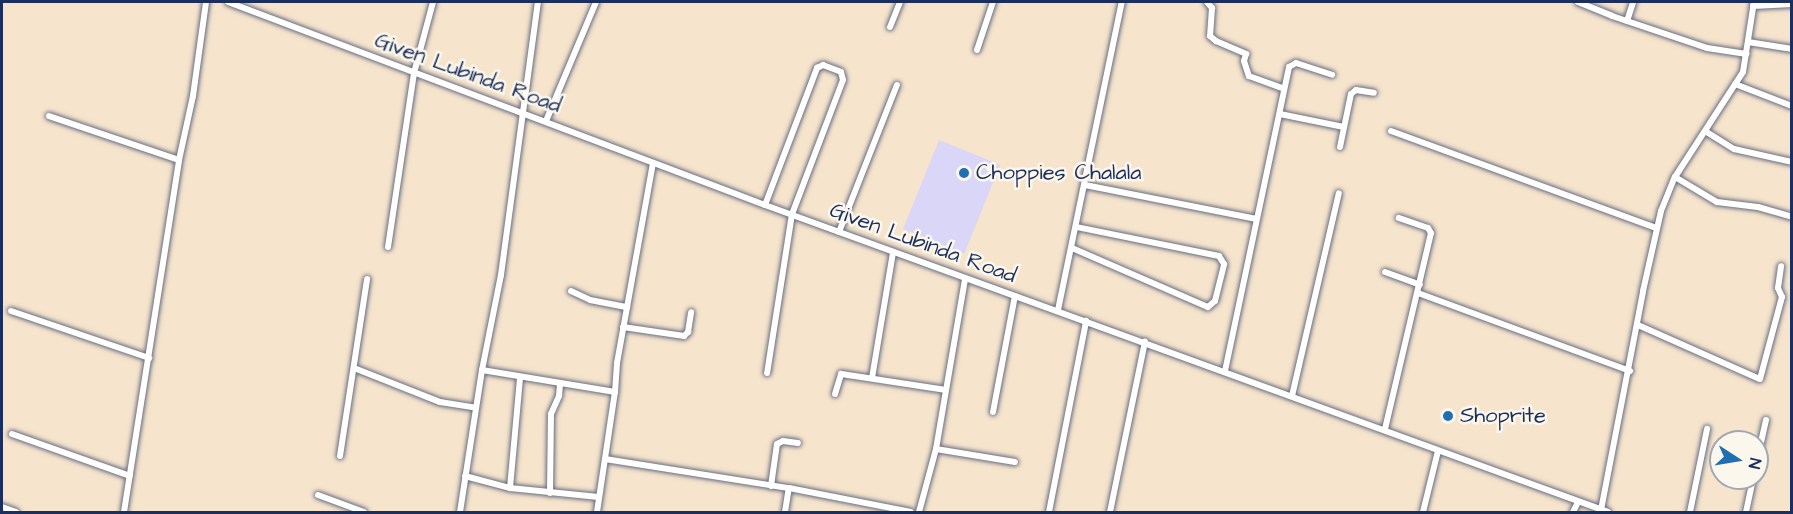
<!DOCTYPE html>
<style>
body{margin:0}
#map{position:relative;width:1793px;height:514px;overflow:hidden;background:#f6e4cc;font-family:"Architects Daughter",sans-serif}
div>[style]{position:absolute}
.built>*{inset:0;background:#dad6f7;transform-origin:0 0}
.roads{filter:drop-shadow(0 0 2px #686e84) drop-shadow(0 0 2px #686e84)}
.minor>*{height:6px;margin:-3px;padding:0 3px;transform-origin:3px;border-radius:3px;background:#fff}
.dots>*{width:16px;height:16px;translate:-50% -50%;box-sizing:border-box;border:3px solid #fbf7ec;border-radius:50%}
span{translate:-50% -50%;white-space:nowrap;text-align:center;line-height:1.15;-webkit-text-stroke:5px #fbf7ec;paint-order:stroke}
.street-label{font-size:22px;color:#1b2f5e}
.poi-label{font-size:22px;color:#1b2f5e}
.left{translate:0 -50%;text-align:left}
.frame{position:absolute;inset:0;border:3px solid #1b2f5e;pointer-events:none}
.north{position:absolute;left:1709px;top:430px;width:60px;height:60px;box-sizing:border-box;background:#fbf7ec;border:2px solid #a1a7b3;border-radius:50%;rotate:102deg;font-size:16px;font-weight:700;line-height:24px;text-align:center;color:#1b2f5e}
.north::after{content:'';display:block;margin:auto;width:21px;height:27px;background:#1f6fb2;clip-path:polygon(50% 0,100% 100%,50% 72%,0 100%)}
</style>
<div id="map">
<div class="built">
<i style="left:939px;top:140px;width:66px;height:96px;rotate:22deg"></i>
</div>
<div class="roads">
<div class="minor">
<i style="left:228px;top:2px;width:574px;rotate:20.71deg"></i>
<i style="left:765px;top:205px;width:897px;rotate:20.01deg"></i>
<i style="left:1207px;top:2px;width:8px;rotate:50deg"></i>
<i style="left:1212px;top:8px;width:28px;rotate:94deg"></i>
<i style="left:1210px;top:36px;width:8px;rotate:40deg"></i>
<i style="left:1216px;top:41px;width:33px;rotate:23deg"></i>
<i style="left:1246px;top:54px;width:7px;rotate:106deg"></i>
<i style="left:1244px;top:61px;width:16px;rotate:72deg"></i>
<i style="left:1249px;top:76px;width:37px;rotate:20deg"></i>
<i style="left:1578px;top:2px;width:37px;rotate:22deg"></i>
<i style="left:1612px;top:16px;width:100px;rotate:18.6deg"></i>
<i style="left:1707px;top:48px;width:40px;rotate:8.5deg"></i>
<i style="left:1753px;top:6px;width:39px;rotate:-3deg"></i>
<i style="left:1627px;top:21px;width:20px;rotate:-72deg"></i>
<i style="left:890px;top:27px;width:27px;rotate:-68deg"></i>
<i style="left:1748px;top:42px;width:45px;rotate:9deg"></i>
<i style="left:977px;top:50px;width:51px;rotate:-71.6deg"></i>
<i style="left:1735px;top:84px;width:61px;rotate:21.1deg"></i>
<i style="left:1280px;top:114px;width:65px;rotate:11.5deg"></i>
<i style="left:49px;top:116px;width:137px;rotate:18.7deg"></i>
<i style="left:546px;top:121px;width:129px;rotate:-67.2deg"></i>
<i style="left:1391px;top:131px;width:282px;rotate:20.1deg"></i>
<i style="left:1705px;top:131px;width:34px;rotate:32deg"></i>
<i style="left:1734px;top:149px;width:59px;rotate:12.6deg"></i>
<i style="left:1340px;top:147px;width:54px;rotate:-78.3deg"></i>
<i style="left:1351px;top:94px;width:6px;rotate:-39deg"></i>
<i style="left:1356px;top:90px;width:18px;rotate:9deg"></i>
<i style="left:1675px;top:177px;width:49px;rotate:30.8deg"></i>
<i style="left:1717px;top:202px;width:41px;rotate:7deg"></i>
<i style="left:1758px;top:207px;width:35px;rotate:16deg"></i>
<i style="left:1085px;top:185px;width:175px;rotate:11.2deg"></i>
<i style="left:765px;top:205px;width:147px;rotate:-69.2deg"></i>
<i style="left:817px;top:68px;width:7px;rotate:-27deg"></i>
<i style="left:823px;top:65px;width:19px;rotate:21deg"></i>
<i style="left:841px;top:72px;width:8px;rotate:76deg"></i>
<i style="left:843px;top:80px;width:143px;rotate:110.8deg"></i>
<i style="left:792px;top:214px;width:161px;rotate:98.9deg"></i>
<i style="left:839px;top:232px;width:158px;rotate:-68.5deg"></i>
<i style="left:388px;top:247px;width:176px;rotate:-81.5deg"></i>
<i style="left:414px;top:73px;width:73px;rotate:-75deg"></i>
<i style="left:1072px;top:248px;width:148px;rotate:23.5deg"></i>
<i style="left:1208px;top:307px;width:9px;rotate:-41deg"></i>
<i style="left:1215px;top:301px;width:38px;rotate:-76deg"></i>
<i style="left:1224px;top:264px;width:9px;rotate:-122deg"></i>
<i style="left:1219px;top:256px;width:146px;rotate:-168.5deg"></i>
<i style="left:1385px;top:272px;width:37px;rotate:20deg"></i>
<i style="left:571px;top:291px;width:21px;rotate:25deg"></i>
<i style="left:590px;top:300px;width:38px;rotate:11deg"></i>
<i style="left:1418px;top:293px;width:226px;rotate:20.2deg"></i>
<i style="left:1058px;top:310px;width:315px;rotate:-78.3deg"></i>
<i style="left:11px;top:311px;width:146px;rotate:18.8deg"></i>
<i style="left:1638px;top:325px;width:133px;rotate:23.9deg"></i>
<i style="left:1760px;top:379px;width:85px;rotate:-75deg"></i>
<i style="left:1782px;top:297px;width:10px;rotate:-114deg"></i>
<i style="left:1778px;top:288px;width:22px;rotate:-82deg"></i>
<i style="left:623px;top:327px;width:62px;rotate:8.4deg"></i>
<i style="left:684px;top:336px;width:6px;rotate:-45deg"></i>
<i style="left:688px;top:332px;width:20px;rotate:-81deg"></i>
<i style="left:354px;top:368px;width:92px;rotate:21.6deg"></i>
<i style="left:440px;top:402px;width:36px;rotate:9deg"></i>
<i style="left:482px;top:370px;width:135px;rotate:9.4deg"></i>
<i style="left:1225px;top:371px;width:311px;rotate:-78.1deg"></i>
<i style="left:1289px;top:67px;width:8px;rotate:-30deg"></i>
<i style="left:1296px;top:63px;width:38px;rotate:18deg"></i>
<i style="left:872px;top:378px;width:128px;rotate:-80.5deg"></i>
<i style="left:835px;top:394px;width:21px;rotate:-73deg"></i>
<i style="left:841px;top:374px;width:105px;rotate:8.7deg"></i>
<i style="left:1292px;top:396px;width:208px;rotate:-77deg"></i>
<i style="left:993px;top:412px;width:118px;rotate:-79.3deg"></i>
<i style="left:1385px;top:429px;width:201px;rotate:-76.8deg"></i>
<i style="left:1431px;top:233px;width:6px;rotate:-121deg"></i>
<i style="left:1428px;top:228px;width:31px;rotate:-161deg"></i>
<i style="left:12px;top:434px;width:125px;rotate:19.6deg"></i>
<i style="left:936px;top:449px;width:80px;rotate:9.3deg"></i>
<i style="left:340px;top:456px;width:179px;rotate:-81.3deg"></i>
<i style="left:605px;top:459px;width:186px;rotate:9deg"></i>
<i style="left:789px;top:488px;width:124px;rotate:11.1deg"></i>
<i style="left:1757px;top:460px;width:41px;rotate:-77.3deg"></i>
<i style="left:465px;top:476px;width:47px;rotate:14.9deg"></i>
<i style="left:510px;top:488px;width:89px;rotate:5.8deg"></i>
<i style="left:771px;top:486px;width:42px;rotate:-81.9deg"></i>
<i style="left:777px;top:444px;width:7px;rotate:-27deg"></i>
<i style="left:783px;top:441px;width:15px;rotate:8deg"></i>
<i style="left:510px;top:488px;width:109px;rotate:-84.8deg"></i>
<i style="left:550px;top:493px;width:79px;rotate:-89.3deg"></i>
<i style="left:551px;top:414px;width:20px;rotate:-66deg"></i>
<i style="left:559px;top:396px;width:12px;rotate:-85deg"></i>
<i style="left:318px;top:495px;width:49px;rotate:20.3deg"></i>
<i style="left:2px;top:507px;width:15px;rotate:20deg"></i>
<i style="left:1601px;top:510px;width:223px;rotate:-79.1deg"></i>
<i style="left:1643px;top:291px;width:82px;rotate:-77.3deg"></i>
<i style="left:1661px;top:211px;width:37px;rotate:-68deg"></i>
<i style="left:1675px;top:177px;width:125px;rotate:-57.1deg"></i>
<i style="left:1743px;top:72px;width:71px;rotate:-81.1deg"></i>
<i style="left:124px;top:512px;width:356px;rotate:-81.1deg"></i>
<i style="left:179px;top:160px;width:66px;rotate:-77.7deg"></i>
<i style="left:193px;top:96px;width:95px;rotate:-82.1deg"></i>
<i style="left:460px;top:512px;width:144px;rotate:-81.2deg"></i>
<i style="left:482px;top:370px;width:97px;rotate:-78.7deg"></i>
<i style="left:501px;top:275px;width:275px;rotate:-82.3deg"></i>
<i style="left:597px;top:512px;width:121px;rotate:-81.5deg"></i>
<i style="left:615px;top:392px;width:29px;rotate:-86deg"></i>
<i style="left:617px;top:363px;width:203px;rotate:-79.8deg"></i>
<i style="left:785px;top:512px;width:24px;rotate:-81deg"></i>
<i style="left:919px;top:512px;width:65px;rotate:-74.9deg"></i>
<i style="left:936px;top:449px;width:172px;rotate:-80.3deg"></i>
<i style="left:1049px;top:512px;width:195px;rotate:-79deg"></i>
<i style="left:1110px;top:512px;width:174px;rotate:-78.4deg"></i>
<i style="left:1423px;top:512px;width:63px;rotate:-76.2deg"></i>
<i style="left:1573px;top:512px;width:11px;rotate:-63deg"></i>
<i style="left:1690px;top:512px;width:85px;rotate:-78.4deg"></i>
<i style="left:1746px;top:512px;width:35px;rotate:-78deg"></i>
</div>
</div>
<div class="dots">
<i style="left:964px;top:173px;background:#1f6fb2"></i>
<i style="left:1448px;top:416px;background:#1f6fb2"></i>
</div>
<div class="street-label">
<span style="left:468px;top:73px;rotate:20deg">Given Lubinda Road</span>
<span style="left:923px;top:243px;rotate:20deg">Given Lubinda Road</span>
</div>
<div class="poi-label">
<span class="left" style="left:976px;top:173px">Choppies Chalala</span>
<span class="left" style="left:1460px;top:416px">Shoprite</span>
</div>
<div class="frame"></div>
<div class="north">N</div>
</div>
